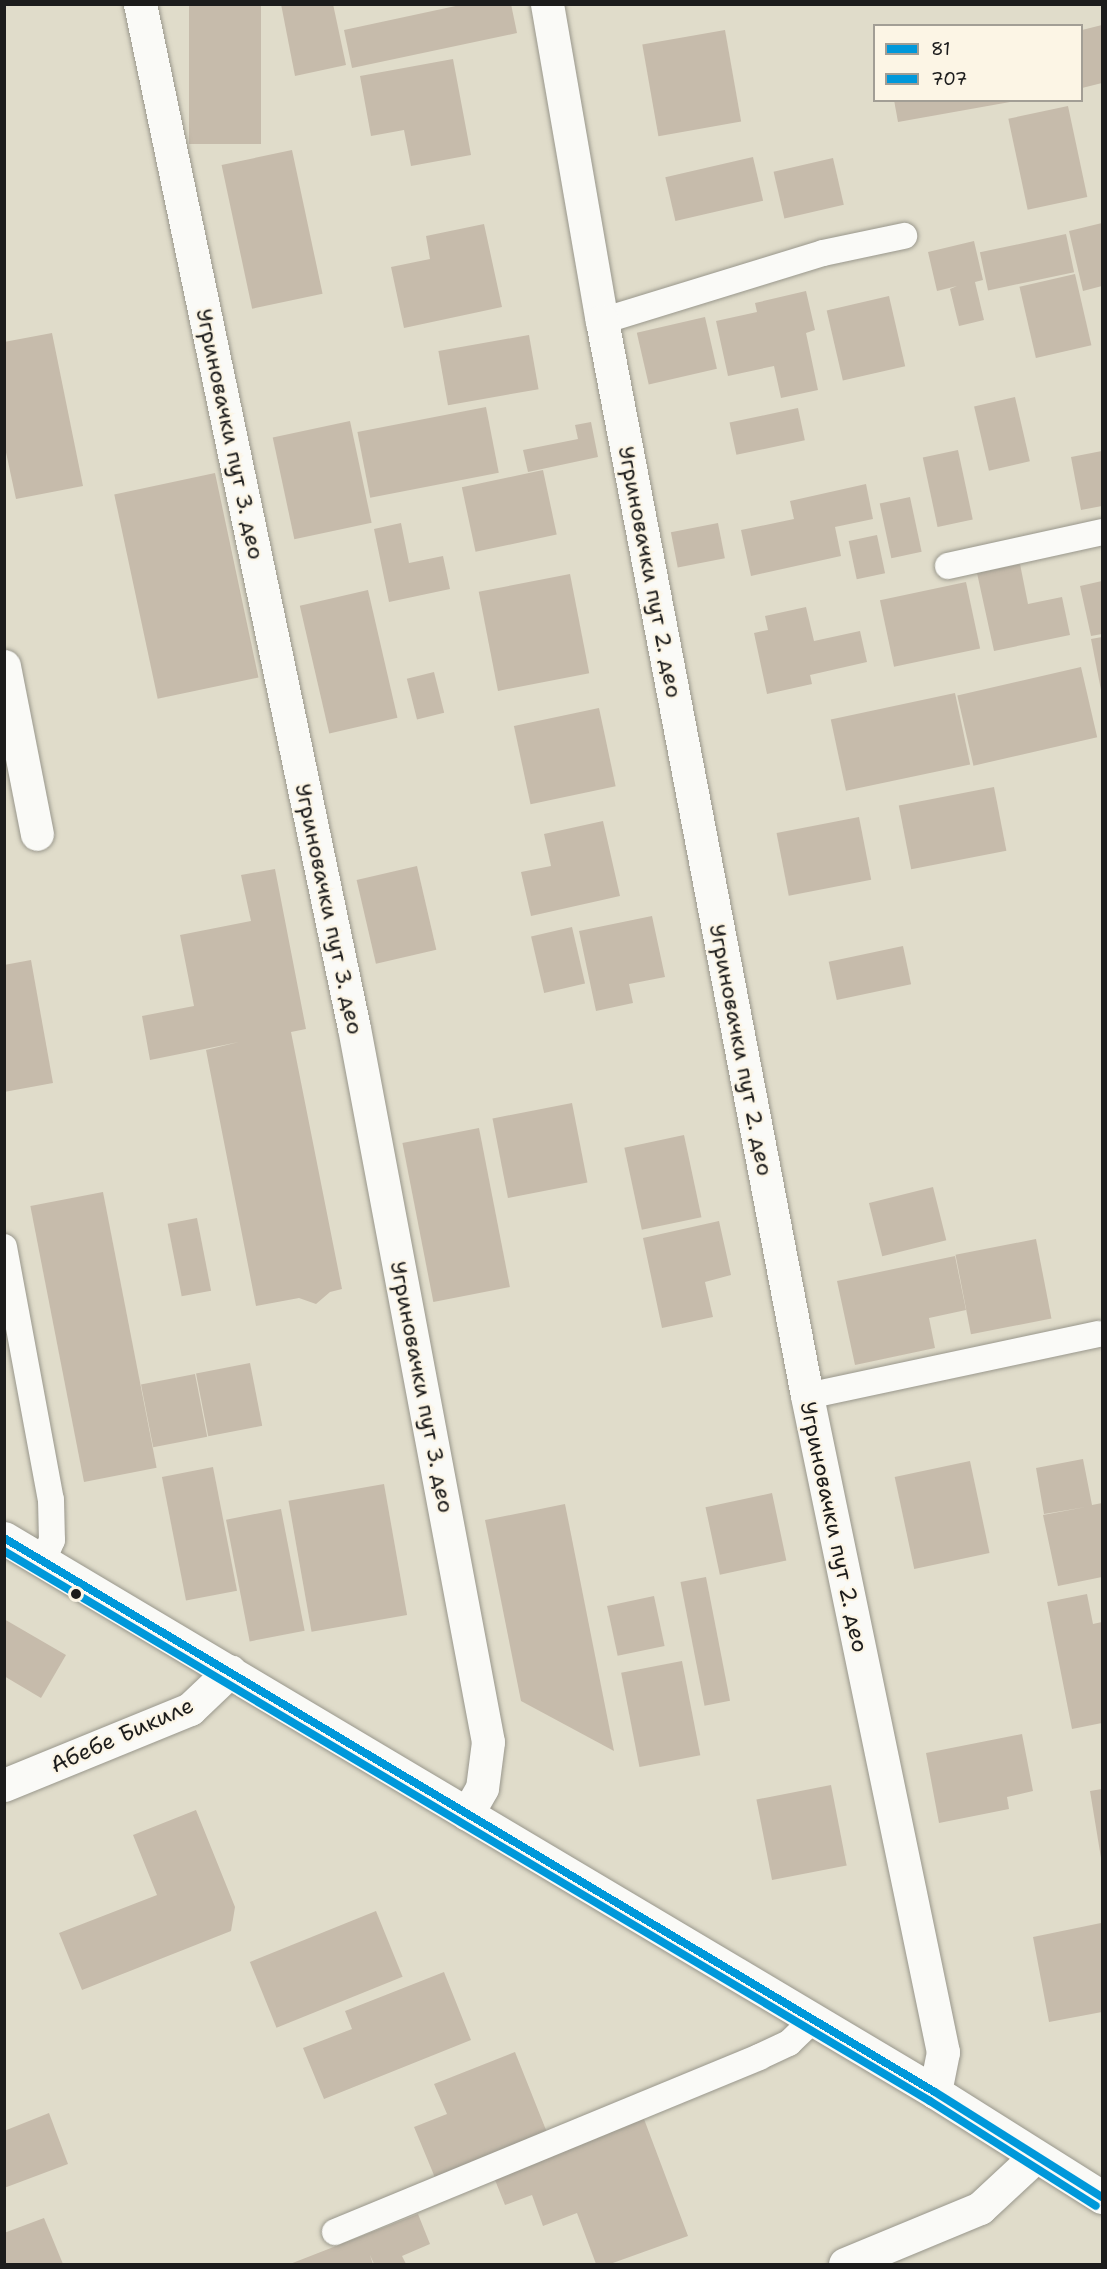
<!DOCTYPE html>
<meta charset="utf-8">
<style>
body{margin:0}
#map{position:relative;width:1107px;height:2269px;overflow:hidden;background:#e0dcca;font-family:"Shantell Sans",sans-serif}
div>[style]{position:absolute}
.building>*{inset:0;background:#c6bbab;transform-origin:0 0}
.roads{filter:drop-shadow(0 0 2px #99978c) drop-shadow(0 0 2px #99978c)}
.service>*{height:26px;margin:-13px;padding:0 13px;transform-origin:13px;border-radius:13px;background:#fafaf7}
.minor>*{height:33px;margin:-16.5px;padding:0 16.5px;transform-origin:16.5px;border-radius:16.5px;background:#fafaf7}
.tertiary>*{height:33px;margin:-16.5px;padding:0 16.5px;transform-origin:16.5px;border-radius:16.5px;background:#fafaf7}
.bus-1>*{height:8px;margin:-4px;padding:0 4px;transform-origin:4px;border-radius:4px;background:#0098da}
.bus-2>*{height:8px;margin:-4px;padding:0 4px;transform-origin:4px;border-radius:4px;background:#0098da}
.dots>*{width:16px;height:16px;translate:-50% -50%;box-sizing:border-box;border:3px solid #fcf5e5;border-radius:50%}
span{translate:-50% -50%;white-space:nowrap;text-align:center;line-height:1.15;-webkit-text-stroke:4.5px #fcf5e5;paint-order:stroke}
.street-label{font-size:22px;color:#1c1c1c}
.frame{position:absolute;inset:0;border:6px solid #1c1c1c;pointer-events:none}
.legend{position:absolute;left:873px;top:24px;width:210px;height:78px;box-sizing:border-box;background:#fcf5e5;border:2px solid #a29e95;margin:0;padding:8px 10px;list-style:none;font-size:18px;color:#1c1c1c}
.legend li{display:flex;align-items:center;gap:12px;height:30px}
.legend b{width:30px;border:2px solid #a29e95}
</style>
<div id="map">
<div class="building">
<i style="left:189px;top:4px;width:72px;height:140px"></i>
<i style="clip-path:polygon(281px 4px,333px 4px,346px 65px,295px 76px)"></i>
<i style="clip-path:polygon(465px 4px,511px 4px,517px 33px,352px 68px,344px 30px)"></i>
<i style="clip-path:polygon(1102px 25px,1102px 83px,1082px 88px,1082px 30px)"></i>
<i style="left:725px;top:30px;width:93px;height:84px;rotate:80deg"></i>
<i style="clip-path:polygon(453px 59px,471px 155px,411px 166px,404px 130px,371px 136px,360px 76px)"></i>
<i style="clip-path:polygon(894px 100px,1009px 100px,1010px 102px,898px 122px)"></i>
<i style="left:1068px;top:106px;width:93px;height:61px;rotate:78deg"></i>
<i style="left:292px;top:150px;width:147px;height:72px;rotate:78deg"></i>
<i style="left:753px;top:157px;width:45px;height:90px;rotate:77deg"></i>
<i style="left:833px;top:158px;width:48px;height:61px;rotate:77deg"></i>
<i style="clip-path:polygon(1102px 223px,1102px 286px,1083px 291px,1069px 231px)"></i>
<i style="clip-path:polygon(484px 224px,502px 307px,404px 328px,391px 267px,430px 259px,426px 236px)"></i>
<i style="left:1066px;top:234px;width:39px;height:88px;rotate:78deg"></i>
<i style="clip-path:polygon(974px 241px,983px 280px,975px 282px,984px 320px,959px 326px,950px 289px,957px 286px,937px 291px,928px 252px)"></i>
<i style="left:1075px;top:274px;width:73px;height:57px;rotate:77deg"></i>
<i style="clip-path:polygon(806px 291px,815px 330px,806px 333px,818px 390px,781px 398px,774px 366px,728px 376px,716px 321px,757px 312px,755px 303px)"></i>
<i style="left:889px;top:296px;width:72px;height:64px;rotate:77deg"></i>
<i style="left:705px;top:317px;width:53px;height:70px;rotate:77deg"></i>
<i style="clip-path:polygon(52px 333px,83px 486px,16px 499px,4px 443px,4px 342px)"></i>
<i style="left:529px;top:335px;width:55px;height:92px;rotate:80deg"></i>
<i style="left:1015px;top:397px;width:66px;height:42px;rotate:77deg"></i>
<i style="left:486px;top:407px;width:67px;height:131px;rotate:79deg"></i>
<i style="left:798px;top:408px;width:33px;height:70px;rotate:78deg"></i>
<i style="left:350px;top:421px;width:104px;height:79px;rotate:78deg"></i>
<i style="clip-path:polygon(591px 422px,598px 457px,528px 472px,523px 450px,578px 439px,575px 425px)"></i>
<i style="left:958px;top:450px;width:71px;height:36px;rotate:78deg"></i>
<i style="clip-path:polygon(1102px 451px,1102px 506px,1081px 510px,1071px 457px)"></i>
<i style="left:543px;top:470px;width:66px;height:83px;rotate:78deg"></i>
<i style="left:215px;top:473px;width:209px;height:103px;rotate:78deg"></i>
<i style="clip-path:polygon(866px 484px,873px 519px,835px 527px,841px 556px,751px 576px,741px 530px,794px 519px,790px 501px)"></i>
<i style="left:910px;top:497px;width:56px;height:31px;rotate:78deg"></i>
<i style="clip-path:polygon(401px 523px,409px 563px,443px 556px,450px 589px,389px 602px,374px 529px)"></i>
<i style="left:718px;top:523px;width:36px;height:48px;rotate:79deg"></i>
<i style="left:877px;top:535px;width:39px;height:29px;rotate:78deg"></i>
<i style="clip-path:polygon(1020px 564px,1028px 604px,1062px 597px,1070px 635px,994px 651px,977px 573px)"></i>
<i style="left:570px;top:574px;width:101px;height:93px;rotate:79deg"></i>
<i style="clip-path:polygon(1102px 581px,1102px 634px,1091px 636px,1080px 586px)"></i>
<i style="left:966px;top:582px;width:68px;height:88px;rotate:78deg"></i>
<i style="left:368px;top:590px;width:131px;height:70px;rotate:77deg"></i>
<i style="clip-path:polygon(806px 607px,814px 641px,860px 631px,867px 662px,810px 675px,812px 684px,767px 694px,754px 633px,768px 630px,765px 616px)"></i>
<i style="clip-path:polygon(1102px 637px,1102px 690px,1101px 690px,1091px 639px)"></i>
<i style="left:1081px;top:667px;width:72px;height:127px;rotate:77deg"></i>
<i style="left:434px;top:672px;width:42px;height:28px;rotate:76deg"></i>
<i style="left:955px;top:693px;width:73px;height:127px;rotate:78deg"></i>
<i style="left:599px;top:708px;width:80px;height:87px;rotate:78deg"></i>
<i style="left:994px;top:787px;width:65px;height:97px;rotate:79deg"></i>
<i style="left:859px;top:817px;width:64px;height:84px;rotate:79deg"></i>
<i style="clip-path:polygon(603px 821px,620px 896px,531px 916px,521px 872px,551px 866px,544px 834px)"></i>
<i style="left:417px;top:866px;width:86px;height:62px;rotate:77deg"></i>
<i style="clip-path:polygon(275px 869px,306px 1029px,291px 1032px,342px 1289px,330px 1292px,316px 1304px,299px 1298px,256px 1306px,206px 1050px,239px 1042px,150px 1060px,142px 1016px,194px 1006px,180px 935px,251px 921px,241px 875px)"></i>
<i style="clip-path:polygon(652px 916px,665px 977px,629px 984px,633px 1003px,596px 1011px,579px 931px)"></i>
<i style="left:572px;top:927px;width:58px;height:42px;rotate:77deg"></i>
<i style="left:903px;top:946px;width:39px;height:76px;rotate:78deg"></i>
<i style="clip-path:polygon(31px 960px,53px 1083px,4px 1092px,4px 965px)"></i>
<i style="left:572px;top:1103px;width:81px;height:81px;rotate:79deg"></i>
<i style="left:479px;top:1128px;width:162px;height:78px;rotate:79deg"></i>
<i style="left:684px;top:1135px;width:84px;height:61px;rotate:78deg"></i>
<i style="left:933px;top:1187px;width:55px;height:66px;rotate:76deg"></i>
<i style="left:103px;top:1192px;width:281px;height:74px;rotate:79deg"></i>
<i style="left:197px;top:1218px;width:74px;height:30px;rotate:79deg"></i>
<i style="clip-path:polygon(719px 1221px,731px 1275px,705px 1282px,713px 1317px,662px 1328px,643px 1238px)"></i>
<i style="left:1036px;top:1239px;width:81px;height:82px;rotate:79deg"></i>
<i style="clip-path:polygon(955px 1256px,966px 1310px,929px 1318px,935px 1348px,855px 1365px,837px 1281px)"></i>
<i style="left:250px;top:1363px;width:64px;height:55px;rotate:79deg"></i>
<i style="left:195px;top:1374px;width:64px;height:55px;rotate:79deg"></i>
<i style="clip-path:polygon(1083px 1459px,1092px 1505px,1102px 1503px,1102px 1577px,1058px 1586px,1043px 1515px,1086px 1507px,1044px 1514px,1036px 1468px)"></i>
<i style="left:970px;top:1461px;width:94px;height:77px;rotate:78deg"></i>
<i style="left:213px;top:1467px;width:126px;height:52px;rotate:79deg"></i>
<i style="left:384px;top:1484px;width:133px;height:97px;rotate:80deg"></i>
<i style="left:772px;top:1493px;width:69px;height:68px;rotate:78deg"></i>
<i style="clip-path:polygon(565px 1504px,614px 1751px,521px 1701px,485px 1520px)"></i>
<i style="left:281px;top:1509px;width:124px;height:56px;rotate:79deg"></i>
<i style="left:706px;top:1577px;width:126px;height:26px;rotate:79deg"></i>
<i style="clip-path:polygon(1087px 1594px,1093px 1624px,1102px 1622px,1102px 1723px,1072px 1729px,1047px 1602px)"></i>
<i style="left:654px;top:1596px;width:51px;height:48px;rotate:78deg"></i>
<i style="clip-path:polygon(4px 1619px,66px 1655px,41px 1698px,4px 1676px)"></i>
<i style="left:682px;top:1661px;width:96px;height:62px;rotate:79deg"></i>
<i style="clip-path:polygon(1022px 1734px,1033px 1791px,1007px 1797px,1009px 1809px,939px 1823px,926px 1753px)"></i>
<i style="left:831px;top:1785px;width:82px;height:76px;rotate:79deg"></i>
<i style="clip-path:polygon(1102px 1789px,1102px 1858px,1101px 1858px,1090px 1791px)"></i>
<i style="clip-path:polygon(196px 1810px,235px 1907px,231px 1931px,82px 1990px,59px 1933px,157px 1895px,133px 1835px)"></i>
<i style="left:376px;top:1911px;width:71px;height:136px;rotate:68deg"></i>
<i style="clip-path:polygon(1101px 1923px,1102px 2012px,1049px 2022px,1033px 1937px)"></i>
<i style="clip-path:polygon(444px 1972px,471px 2040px,324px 2099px,303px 2048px,352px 2029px,345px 2011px)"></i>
<i style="clip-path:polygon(515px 2052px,548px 2135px,436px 2180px,414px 2127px,447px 2114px,434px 2084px)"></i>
<i style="clip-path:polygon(49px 2113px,68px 2164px,4px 2188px,4px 2131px)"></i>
<i style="clip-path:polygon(644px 2119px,688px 2236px,610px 2264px,596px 2264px,577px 2213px,543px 2226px,532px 2195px,505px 2205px,493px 2175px)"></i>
<i style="clip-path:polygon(418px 2214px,430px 2244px,402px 2256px,406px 2264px,374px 2264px,370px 2255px,373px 2264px,290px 2264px)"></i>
<i style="clip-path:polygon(44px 2218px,63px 2264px,4px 2264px,4px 2233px)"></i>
</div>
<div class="roads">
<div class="service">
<i style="left:602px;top:321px;width:231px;rotate:-17.1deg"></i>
<i style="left:823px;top:253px;width:83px;rotate:-11.9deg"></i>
<i style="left:948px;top:566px;width:158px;rotate:-12.4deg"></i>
<i style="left:4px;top:1247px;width:257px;rotate:79.5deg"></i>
<i style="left:51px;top:1500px;width:40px;rotate:88.6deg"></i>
<i style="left:52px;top:1540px;width:22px;rotate:114deg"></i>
<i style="left:807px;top:1396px;width:298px;rotate:-12deg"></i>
<i style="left:335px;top:2232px;width:459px;rotate:-22.4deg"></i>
<i style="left:759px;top:2057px;width:33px;rotate:-25deg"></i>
<i style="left:789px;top:2043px;width:32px;rotate:-44deg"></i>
</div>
<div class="minor">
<i style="left:140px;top:4px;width:1046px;rotate:78.2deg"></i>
<i style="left:354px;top:1028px;width:726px;rotate:79.37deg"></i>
<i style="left:488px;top:1742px;width:46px;rotate:97.4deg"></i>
<i style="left:482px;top:1788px;width:30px;rotate:120deg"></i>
<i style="left:547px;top:4px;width:322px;rotate:80.2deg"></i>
<i style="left:602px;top:321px;width:1094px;rotate:79.2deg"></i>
<i style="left:807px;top:1396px;width:670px;rotate:78.29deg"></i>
<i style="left:943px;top:2052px;width:41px;rotate:101.3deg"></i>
<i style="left:4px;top:666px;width:171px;rotate:78.9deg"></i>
<i style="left:4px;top:1785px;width:201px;rotate:-22.2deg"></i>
<i style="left:190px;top:1709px;width:55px;rotate:-43.5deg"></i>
<i style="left:845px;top:2264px;width:146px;rotate:-22.5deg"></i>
<i style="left:980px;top:2208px;width:76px;rotate:-42.9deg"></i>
</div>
<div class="tertiary">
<i style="left:4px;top:1538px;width:1083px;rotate:30.76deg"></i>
<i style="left:935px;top:2092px;width:197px;rotate:32.2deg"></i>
</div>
</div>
<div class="bus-1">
<i style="left:4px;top:1538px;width:1083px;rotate:30.76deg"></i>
<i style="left:935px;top:2092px;width:197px;rotate:32.2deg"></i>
</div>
<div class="bus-2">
<i style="left:4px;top:1551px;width:1077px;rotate:30.71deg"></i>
<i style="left:930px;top:2101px;width:196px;rotate:32.3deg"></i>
</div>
<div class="dots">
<i style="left:76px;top:1594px;background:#1c1c1c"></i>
</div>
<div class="street-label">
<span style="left:230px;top:434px;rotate:78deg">Угриновачки пут 3. део</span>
<span style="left:650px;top:572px;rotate:79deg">Угриновачки пут 2. део</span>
<span style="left:329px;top:909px;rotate:78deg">Угриновачки пут 3. део</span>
<span style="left:741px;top:1050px;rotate:79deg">Угриновачки пут 2. део</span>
<span style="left:422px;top:1387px;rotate:79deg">Угриновачки пут 3. део</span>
<span style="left:834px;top:1527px;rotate:78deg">Угриновачки пут 2. део</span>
<span style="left:122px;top:1735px;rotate:-24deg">Абебе Бикиле</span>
</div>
<div class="frame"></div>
<ul class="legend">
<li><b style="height:8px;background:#0098da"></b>81</li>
<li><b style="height:8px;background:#0098da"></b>707</li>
</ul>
</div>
